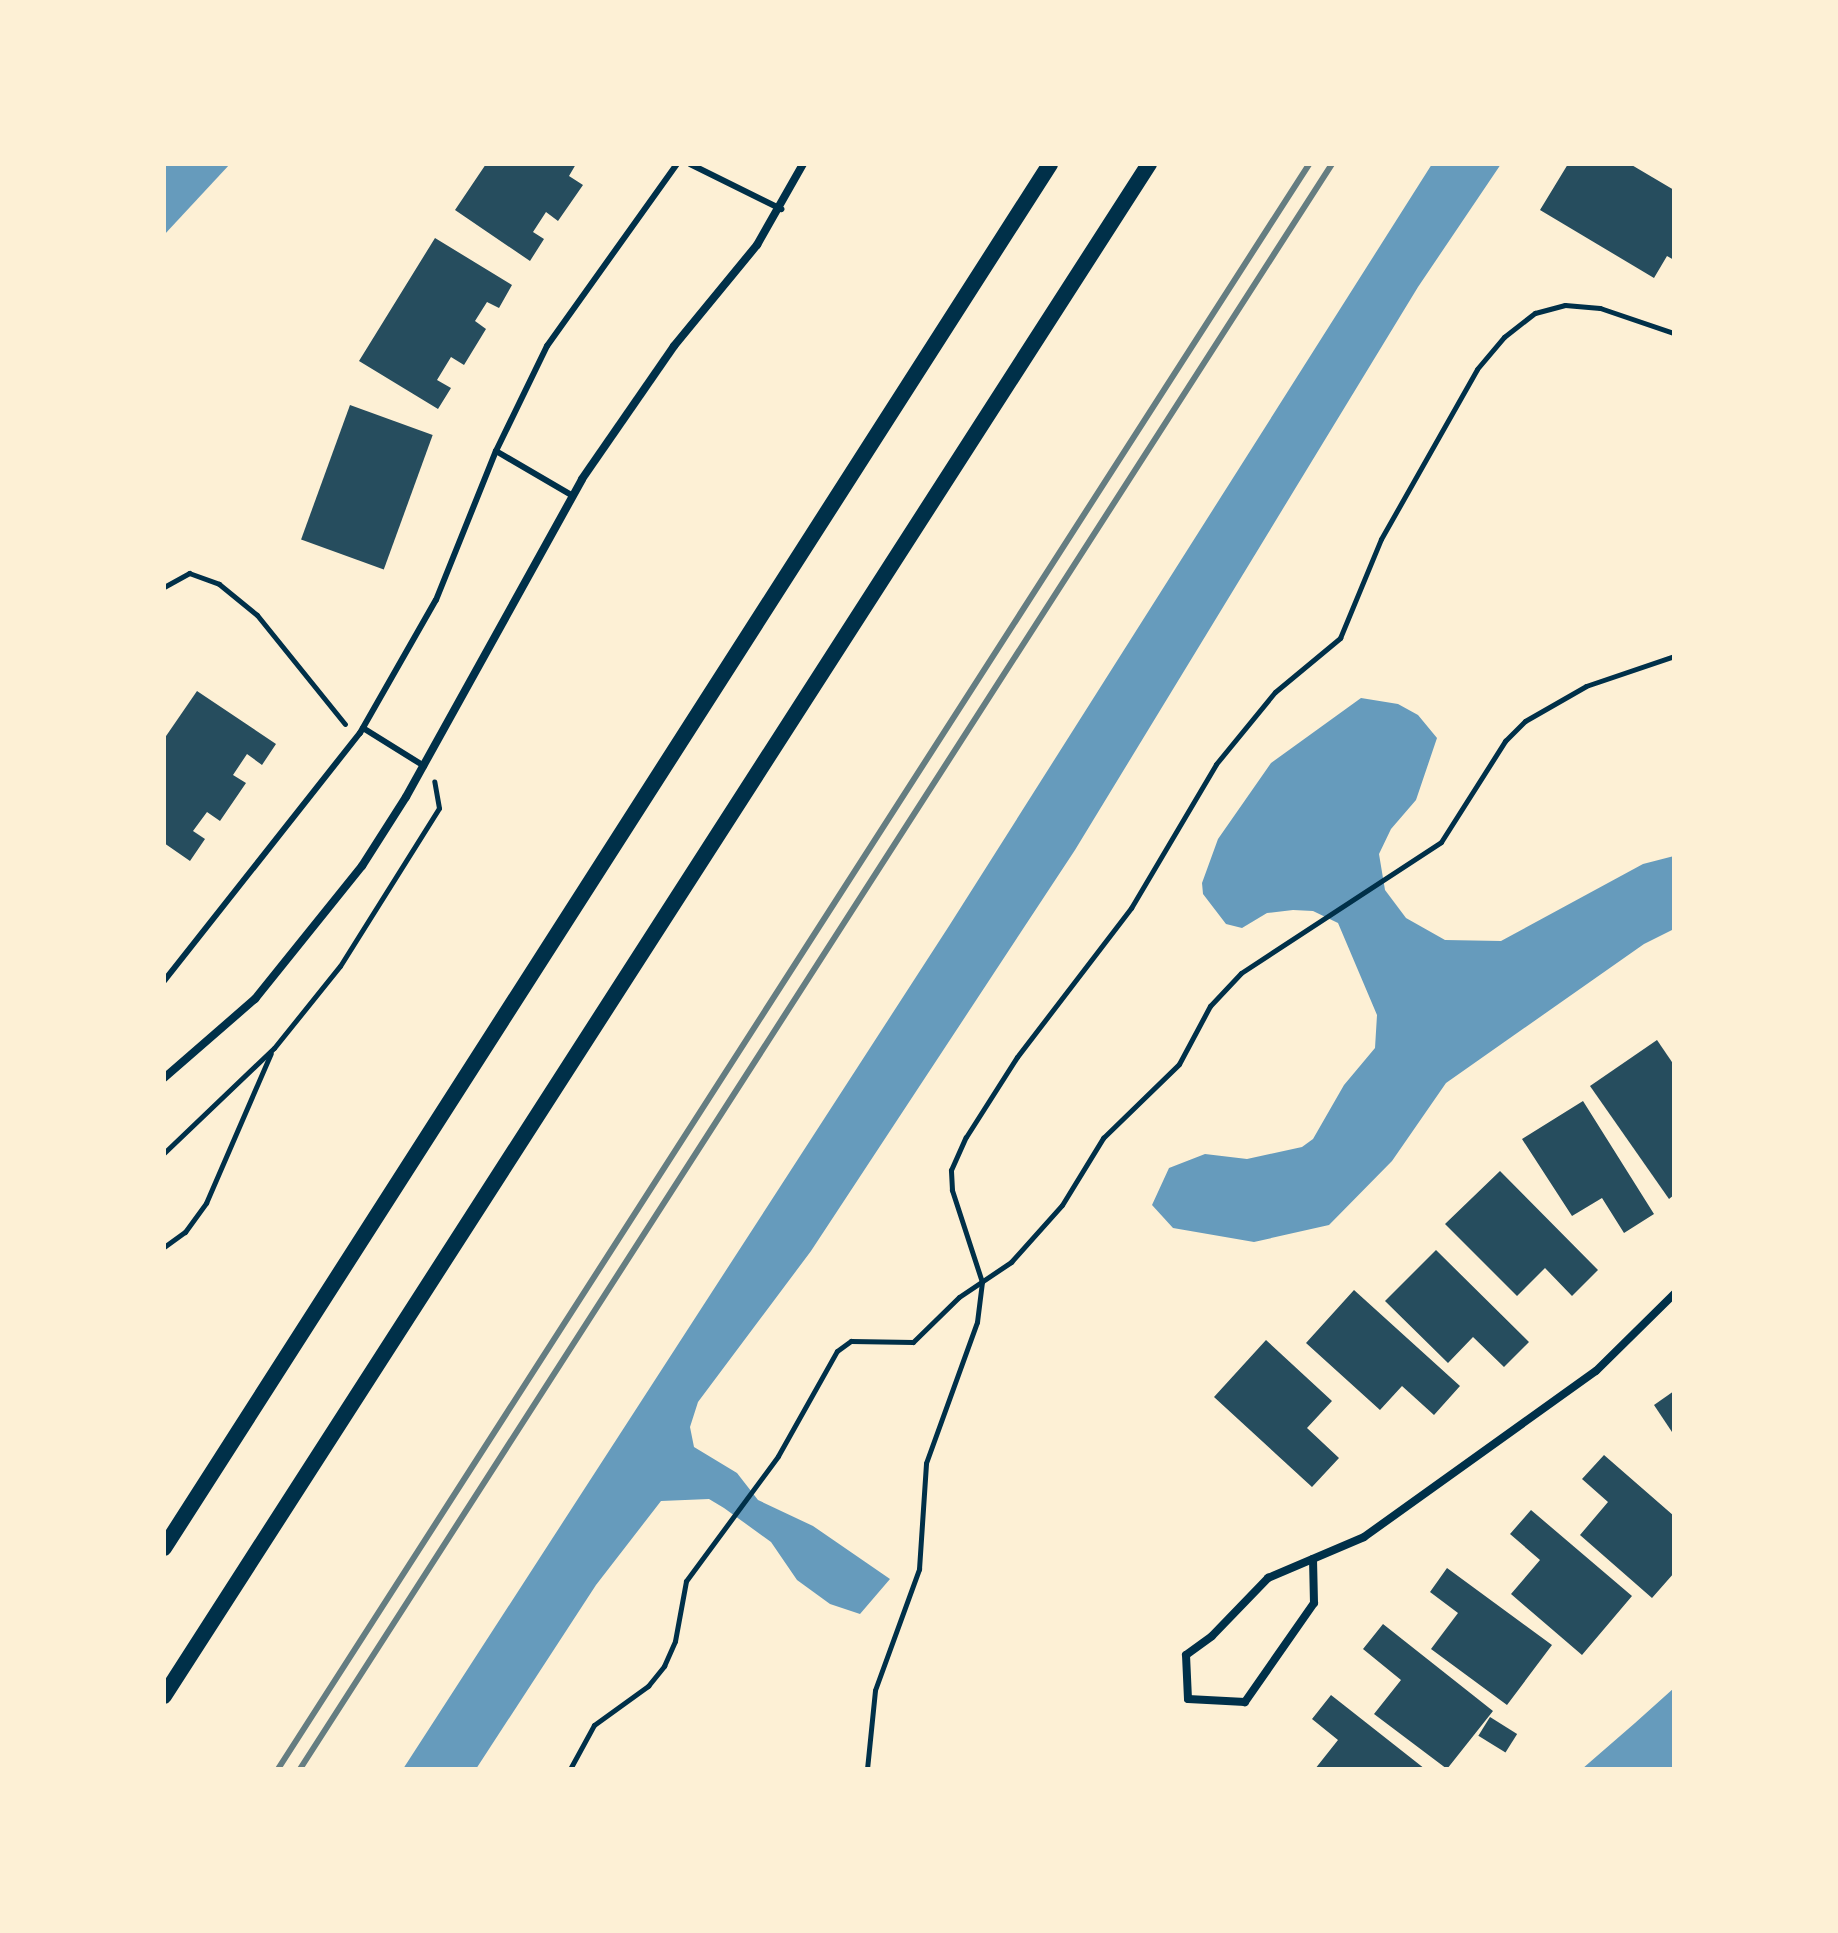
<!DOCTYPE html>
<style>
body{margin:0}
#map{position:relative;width:1838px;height:1933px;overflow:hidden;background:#fdf0d5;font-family:"Fira Sans Condensed",sans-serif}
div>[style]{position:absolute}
.water>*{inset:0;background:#669bbc}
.building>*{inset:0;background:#264d5e;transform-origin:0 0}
.path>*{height:5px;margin:-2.5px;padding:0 2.5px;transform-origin:2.5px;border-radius:2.5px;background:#003049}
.service>*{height:6px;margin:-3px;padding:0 3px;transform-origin:3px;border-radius:3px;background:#003049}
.minor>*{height:8px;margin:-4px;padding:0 4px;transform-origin:4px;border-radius:4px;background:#003049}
.secondary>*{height:16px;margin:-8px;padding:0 8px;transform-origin:8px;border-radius:8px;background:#003049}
.rail>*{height:6px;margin:-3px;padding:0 3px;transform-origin:3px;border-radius:3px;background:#657d81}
span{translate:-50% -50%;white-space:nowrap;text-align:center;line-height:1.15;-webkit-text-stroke:6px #fdf0d5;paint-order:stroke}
.frame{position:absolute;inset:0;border:166px solid #fdf0d5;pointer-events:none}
</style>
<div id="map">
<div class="water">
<i style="clip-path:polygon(164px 164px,230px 164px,164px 235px)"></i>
<i style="clip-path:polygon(1432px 164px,1501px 164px,1418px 287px,1075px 850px,811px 1251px,698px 1402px,690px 1427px,694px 1447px,737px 1473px,758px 1500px,813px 1526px,890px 1579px,860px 1614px,830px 1604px,797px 1580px,771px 1542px,724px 1508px,709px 1499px,661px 1501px,596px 1585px,476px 1769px,403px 1769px,949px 926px)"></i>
<i style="clip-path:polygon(1361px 698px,1398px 704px,1418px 715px,1437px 738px,1416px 800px,1391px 829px,1379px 854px,1385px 890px,1406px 918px,1445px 940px,1501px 941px,1643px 864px,1674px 856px,1674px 929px,1644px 944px,1446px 1083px,1392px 1161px,1329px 1225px,1254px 1242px,1173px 1228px,1152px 1205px,1169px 1168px,1205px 1154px,1247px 1159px,1302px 1147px,1313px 1139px,1344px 1085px,1375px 1048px,1377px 1015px,1338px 923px,1313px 911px,1293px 910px,1267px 913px,1242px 928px,1226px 924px,1203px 894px,1202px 883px,1218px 839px,1271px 763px)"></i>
<i style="clip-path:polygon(1674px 1688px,1674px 1769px,1582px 1769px,1635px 1723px)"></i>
</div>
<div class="building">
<i style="clip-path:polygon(486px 164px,576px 164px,569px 176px,583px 185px,558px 221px,546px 212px,533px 232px,544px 239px,530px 261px,455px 210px)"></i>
<i style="clip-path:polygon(1568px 164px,1630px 164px,1674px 190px,1674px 260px,1667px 256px,1654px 278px,1540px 210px)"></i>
<i style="clip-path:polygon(435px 238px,512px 285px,499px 308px,487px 302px,475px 321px,486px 329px,464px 365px,451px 357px,437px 380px,451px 388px,438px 409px,359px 361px)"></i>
<i style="left:350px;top:405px;width:88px;height:143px;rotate:20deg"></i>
<i style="clip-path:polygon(197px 691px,276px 744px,262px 765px,247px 754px,233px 775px,246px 783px,220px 821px,207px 812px,193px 831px,205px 839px,190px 861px,164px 843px,164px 739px)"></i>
<i style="clip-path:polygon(1657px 1040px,1674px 1065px,1674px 1195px,1669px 1199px,1590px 1086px)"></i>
<i style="clip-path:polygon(1583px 1101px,1654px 1214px,1624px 1233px,1602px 1198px,1572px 1216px,1522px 1139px)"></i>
<i style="clip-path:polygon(1500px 1171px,1598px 1270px,1572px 1296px,1545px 1268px,1517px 1296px,1445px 1224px)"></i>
<i style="clip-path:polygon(1436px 1250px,1529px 1342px,1504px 1367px,1473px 1337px,1448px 1363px,1385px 1301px)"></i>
<i style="clip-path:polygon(1354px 1290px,1460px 1386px,1434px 1415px,1402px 1386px,1380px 1410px,1306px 1343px)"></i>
<i style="clip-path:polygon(1266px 1340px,1332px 1401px,1307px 1428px,1339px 1458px,1312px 1487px,1214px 1397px)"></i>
<i style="clip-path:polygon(1674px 1391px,1674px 1435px,1654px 1405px)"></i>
<i style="clip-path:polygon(1604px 1455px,1674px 1516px,1674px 1573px,1652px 1598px,1580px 1535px,1608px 1502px,1582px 1479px)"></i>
<i style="clip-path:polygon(1531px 1510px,1632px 1596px,1582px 1655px,1511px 1594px,1540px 1560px,1510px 1534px)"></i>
<i style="clip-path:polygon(1447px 1568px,1552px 1645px,1507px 1705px,1431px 1649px,1458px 1613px,1430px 1592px)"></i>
<i style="clip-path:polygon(1383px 1624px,1493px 1711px,1447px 1769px,1374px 1714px,1401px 1680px,1363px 1649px)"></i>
<i style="clip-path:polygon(1331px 1695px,1425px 1769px,1315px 1769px,1338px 1740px,1312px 1719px)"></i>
<i style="left:1490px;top:1717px;width:32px;height:22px;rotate:32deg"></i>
</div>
<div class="path">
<i style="left:164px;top:587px;width:29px;rotate:-29deg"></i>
<i style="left:189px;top:573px;width:32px;rotate:20deg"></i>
<i style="left:219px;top:584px;width:49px;rotate:39.2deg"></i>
<i style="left:257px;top:615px;width:140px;rotate:51.1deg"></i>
<i style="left:164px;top:1153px;width:152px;rotate:-43.7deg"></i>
<i style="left:274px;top:1048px;width:105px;rotate:-51.2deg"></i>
<i style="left:340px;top:966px;width:186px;rotate:-57.9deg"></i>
<i style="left:439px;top:808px;width:27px;rotate:-100deg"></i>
<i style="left:164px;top:1247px;width:26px;rotate:-36deg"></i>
<i style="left:185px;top:1232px;width:36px;rotate:-54deg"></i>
<i style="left:206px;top:1203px;width:163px;rotate:-66.6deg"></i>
<i style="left:570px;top:1769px;width:50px;rotate:-61.4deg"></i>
<i style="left:594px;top:1725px;width:67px;rotate:-35.8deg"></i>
<i style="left:648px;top:1686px;width:26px;rotate:-51deg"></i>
<i style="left:664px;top:1666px;width:27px;rotate:-66deg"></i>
<i style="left:675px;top:1641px;width:61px;rotate:-79.6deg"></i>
<i style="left:686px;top:1581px;width:155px;rotate:-53.6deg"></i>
<i style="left:778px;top:1456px;width:120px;rotate:-60.7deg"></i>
<i style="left:837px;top:1351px;width:17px;rotate:-36deg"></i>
<i style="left:851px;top:1341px;width:62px;rotate:0.9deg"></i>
<i style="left:913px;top:1342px;width:64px;rotate:-44.4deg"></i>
<i style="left:959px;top:1297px;width:63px;rotate:-33.9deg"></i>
<i style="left:1011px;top:1262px;width:76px;rotate:-48.2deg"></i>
<i style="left:1062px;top:1205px;width:79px;rotate:-58.5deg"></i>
<i style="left:1103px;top:1138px;width:106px;rotate:-44.2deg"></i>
<i style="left:1179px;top:1064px;width:66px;rotate:-61.9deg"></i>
<i style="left:1210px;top:1006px;width:45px;rotate:-46.8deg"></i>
<i style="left:1241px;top:973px;width:239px;rotate:-33.2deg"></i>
<i style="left:1441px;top:842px;width:120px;rotate:-57.6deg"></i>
<i style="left:1505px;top:741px;width:28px;rotate:-45deg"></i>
<i style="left:1525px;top:721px;width:70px;rotate:-29.8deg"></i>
<i style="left:1586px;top:686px;width:93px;rotate:-18.8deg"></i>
<i style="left:867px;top:1769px;width:79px;rotate:-84.2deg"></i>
<i style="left:875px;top:1690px;width:129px;rotate:-70deg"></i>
<i style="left:919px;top:1569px;width:106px;rotate:-86.2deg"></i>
<i style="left:926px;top:1463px;width:150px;rotate:-70.1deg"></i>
<i style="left:977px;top:1322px;width:40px;rotate:-82.9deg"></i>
<i style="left:982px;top:1282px;width:97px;rotate:-108.1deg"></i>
<i style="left:952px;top:1190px;width:20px;rotate:-93deg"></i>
<i style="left:951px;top:1170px;width:36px;rotate:-66deg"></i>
<i style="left:966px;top:1137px;width:95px;rotate:-57.5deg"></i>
<i style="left:1017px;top:1057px;width:188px;rotate:-52.6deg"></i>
<i style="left:1131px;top:908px;width:167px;rotate:-59.4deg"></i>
<i style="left:1216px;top:764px;width:93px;rotate:-50.7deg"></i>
<i style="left:1275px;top:692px;width:85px;rotate:-39.7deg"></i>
<i style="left:1340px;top:638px;width:107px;rotate:-67.5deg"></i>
<i style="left:1381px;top:539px;width:195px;rotate:-60.5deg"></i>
<i style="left:1477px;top:369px;width:42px;rotate:-49.8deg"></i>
<i style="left:1504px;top:337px;width:39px;rotate:-38deg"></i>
<i style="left:1535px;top:313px;width:31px;rotate:-15deg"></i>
<i style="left:1565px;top:305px;width:35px;rotate:5deg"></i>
<i style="left:1600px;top:308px;width:78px;rotate:18.7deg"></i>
</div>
<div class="service">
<i style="left:690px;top:164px;width:102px;rotate:26.3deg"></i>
<i style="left:496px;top:451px;width:89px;rotate:30.3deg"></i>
<i style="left:363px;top:728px;width:72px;rotate:31.9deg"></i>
<i style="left:164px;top:981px;width:316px;rotate:-51.7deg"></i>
<i style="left:360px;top:733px;width:153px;rotate:-60.3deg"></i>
<i style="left:436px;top:600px;width:161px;rotate:-68.1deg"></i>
<i style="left:496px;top:451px;width:117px;rotate:-64.1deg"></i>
<i style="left:547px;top:346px;width:224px;rotate:-54.5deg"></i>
</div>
<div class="minor">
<i style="left:164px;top:1078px;width:121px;rotate:-41deg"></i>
<i style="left:255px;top:999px;width:171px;rotate:-51.2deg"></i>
<i style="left:362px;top:866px;width:82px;rotate:-57.5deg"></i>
<i style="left:406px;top:797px;width:363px;rotate:-61deg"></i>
<i style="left:582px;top:479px;width:162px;rotate:-55.3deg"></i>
<i style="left:674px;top:346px;width:131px;rotate:-50.6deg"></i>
<i style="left:757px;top:245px;width:93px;rotate:-60.4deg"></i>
<i style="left:1313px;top:1559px;width:44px;rotate:88.7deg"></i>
<i style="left:1314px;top:1603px;width:121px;rotate:124.9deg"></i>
<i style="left:1245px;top:1702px;width:57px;rotate:-177deg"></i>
<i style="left:1188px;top:1699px;width:44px;rotate:-92.6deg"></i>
<i style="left:1186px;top:1655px;width:32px;rotate:-36deg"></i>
<i style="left:1212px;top:1636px;width:81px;rotate:-46deg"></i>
<i style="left:1268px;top:1578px;width:104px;rotate:-23.1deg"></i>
<i style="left:1364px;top:1537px;width:285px;rotate:-35.6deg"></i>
<i style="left:1596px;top:1371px;width:110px;rotate:-44.6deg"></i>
</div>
<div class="secondary">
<i style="left:164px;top:1548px;width:1643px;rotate:-57.37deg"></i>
<i style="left:164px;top:1696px;width:1821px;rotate:-57.26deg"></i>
</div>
<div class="rail">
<i style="left:278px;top:1769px;width:1908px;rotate:-57.28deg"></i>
<i style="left:300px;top:1769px;width:1908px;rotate:-57.26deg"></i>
</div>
<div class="frame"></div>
</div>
